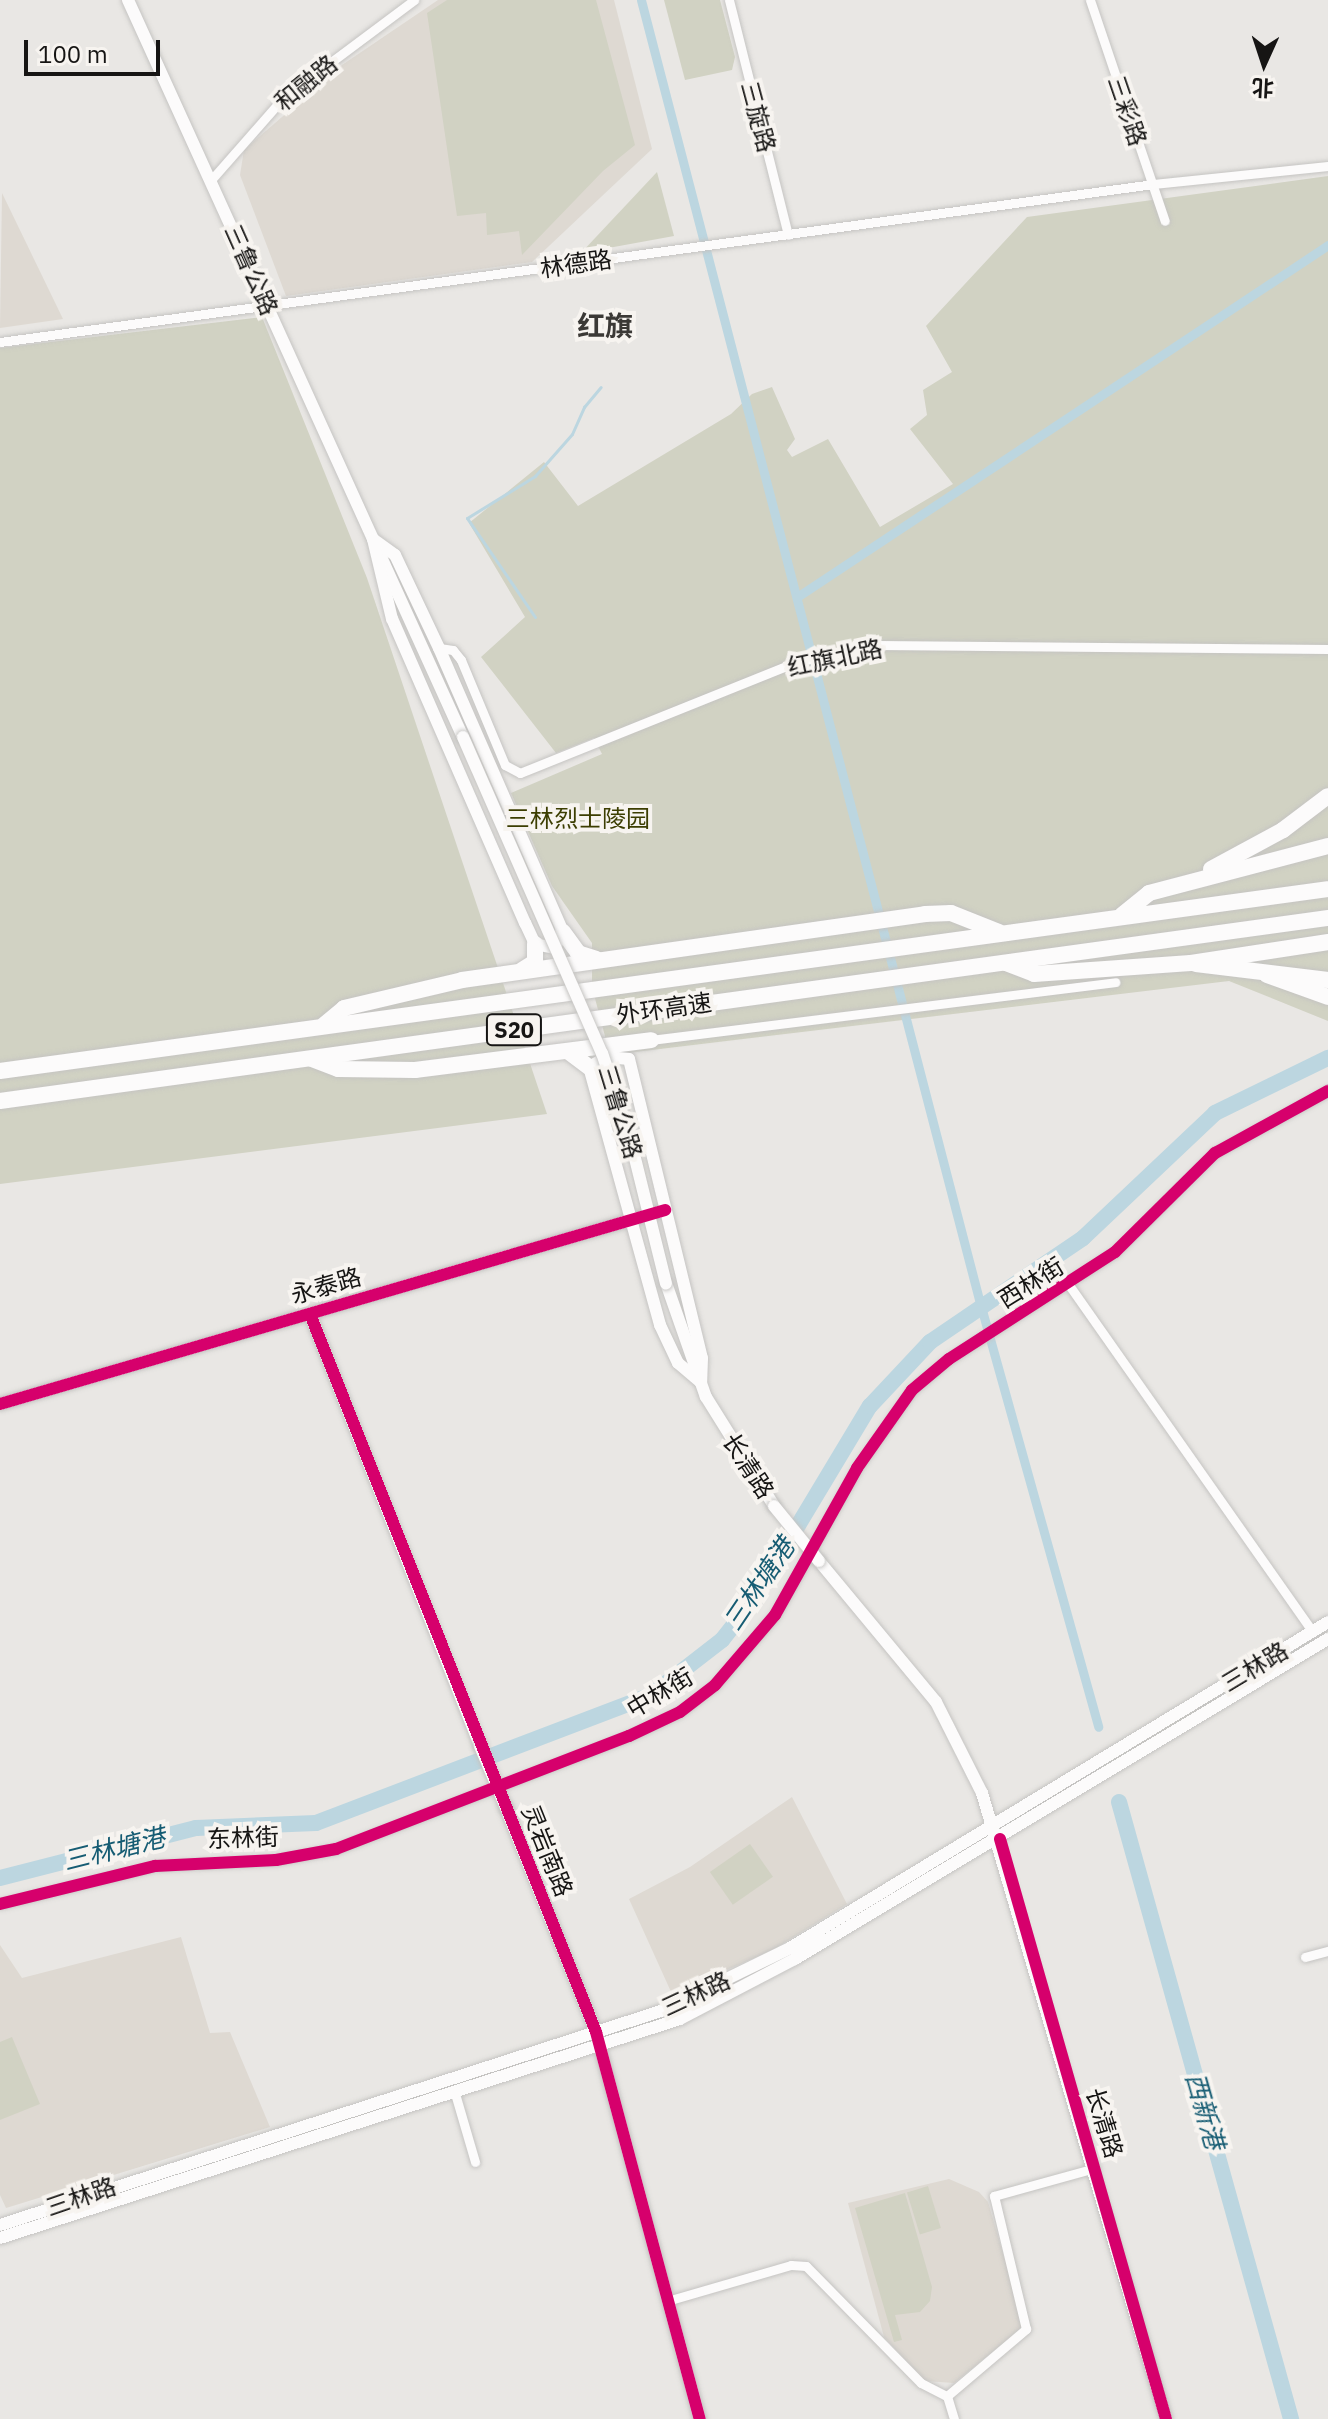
<!DOCTYPE html>
<meta charset="utf-8">
<style>
body{margin:0}
#map{position:relative;width:1328px;height:2419px;overflow:hidden;background:#e9e7e4;font-family:"IBM Plex Sans","Noto Sans SC",sans-serif}
div>[style]{position:absolute}
.built>*{inset:0;background:#ded9d2}
.green>*{inset:0;background:#d1d2c3;transform-origin:0 0}
.stream>*{height:3px;margin:-1.5px;padding:0 1.5px;transform-origin:1.5px;border-radius:1.5px;background:#bcd6e0}
.canal>*{height:9px;margin:-4.5px;padding:0 4.5px;transform-origin:4.5px;border-radius:4.5px;background:#bcd6e0}
.river>*{height:16px;margin:-8px;padding:0 8px;transform-origin:8px;border-radius:8px;background:#bcd6e0}
.roads{filter:drop-shadow(0 0 2px #c5c4c2) drop-shadow(0 0 2px #c5c4c2)}
.street>*{height:9px;margin:-4.5px;padding:0 4.5px;transform-origin:4.5px;border-radius:4.5px;background:#fcfbfb}
.secondary>*{height:12px;margin:-6px;padding:0 6px;transform-origin:6px;border-radius:6px;background:#fcfbfb}
.highway>*{height:16px;margin:-8px;padding:0 8px;transform-origin:8px;border-radius:8px;background:#fcfbfb}
.bridges{filter:drop-shadow(0 0 2px #c5c4c2) drop-shadow(0 0 2px #c5c4c2)}
.secondary-bridge>*{height:12px;margin:-6px;padding:0 6px;transform-origin:6px;border-radius:6px;background:#fcfbfb}
.cycleway>*{height:12px;margin:-6px;padding:0 6px;transform-origin:6px;border-radius:6px;background:#d6006c}
span{translate:-50% -50%;white-space:nowrap;text-align:center;line-height:1.15;-webkit-text-stroke:8px #f7f4f0;paint-order:stroke}
.shield-label span{padding:2px 6px;background:#f7f4f0;border:2px solid;border-radius:6px;-webkit-text-stroke-width:0}
.shield-label{font-size:22px;color:#161514;font-weight:700}
.street-label{font-size:24px;color:#161514}
.park-label{font-size:24px;color:#3c3e02}
.water-label{font-size:26px;color:#165c73;font-style:italic}
.quarter-label{font-size:28px;color:#3b3936;font-weight:700}
.north{position:absolute;left:1224px;top:24px;width:80px;height:80px;-webkit-text-stroke:6px #f7f4f0;paint-order:stroke;rotate:183deg;font-size:22px;font-weight:700;line-height:32px;text-align:center;color:#161514}
.north::after{content:'';display:block;margin:auto;width:28px;height:36px;background:#161514;clip-path:polygon(50% 0,100% 100%,50% 72%,0 100%)}
.scale{position:absolute;left:24px;top:40px;width:136px;height:36px;box-sizing:border-box;border:4px solid #161514;border-top:0;padding-left:10px;font-size:24px;line-height:28px;white-space:nowrap;color:#161514;-webkit-text-stroke:6px #f7f4f0;paint-order:stroke}
</style>
<div id="map">
<div class="built">
<i style="clip-path:polygon(438px 0,614px 0,652px 149px,532px 262px,286px 296px,240px 175px,244px 150px,342px 65px)"></i>
<i style="clip-path:polygon(2px 193px,63px 319px,0 328px)"></i>
<i style="clip-path:polygon(792px 1797px,847px 1904px,774px 1949px,672px 1994px,629px 1899px,690px 1867px)"></i>
<i style="clip-path:polygon(181px 1937px,210px 2033px,230px 2032px,270px 2127px,6px 2208px,0 2195px,0 1945px,22px 1978px)"></i>
<i style="clip-path:polygon(949px 2179px,979px 2192px,988px 2202px,1024px 2326px,954px 2383px,925px 2381px,884px 2337px,848px 2203px)"></i>
</div>
<div class="green">
<i style="clip-path:polygon(447px 0,596px 0,635px 145px,603px 171px,522px 255px,519px 231px,487px 235px,486px 213px,457px 216px,427px 13px)"></i>
<i style="clip-path:polygon(664px 0,720px 0,735px 57px,732px 70px,685px 80px)"></i>
<i style="clip-path:polygon(657px 172px,674px 236px,581px 253px)"></i>
<i style="clip-path:polygon(1328px 176px,1328px 1021px,1229px 981px,610px 1055px,592px 987px,592px 943px,552px 886px,511px 793px,602px 754px,594px 738px,556px 753px,481px 657px,525px 617px,469px 523px,544px 462px,578px 506px,731px 414px,752px 394px,772px 387px,795px 439px,787px 450px,792px 457px,828px 439px,880px 527px,953px 484px,910px 429px,927px 415px,923px 390px,952px 372px,926px 326px,1027px 217px)"></i>
<i style="clip-path:polygon(262px 317px,367px 578px,547px 1114px,0 1184px,0 348px)"></i>
<i style="left:750px;top:1844px;width:40px;height:49px;rotate:55deg"></i>
<i style="clip-path:polygon(12px 2037px,40px 2104px,0 2120px,0 2042px)"></i>
<i style="left:928px;top:2186px;width:44px;height:22px;rotate:73deg"></i>
<i style="clip-path:polygon(905px 2193px,932px 2287px,930px 2301px,920px 2312px,895px 2315px,902px 2340px,894px 2342px,855px 2208px)"></i>
</div>
<div class="stream">
<i style="left:535px;top:617px;width:120px;rotate:-124.5deg"></i>
<i style="left:467px;top:518px;width:80px;rotate:-31.7deg"></i>
<i style="left:535px;top:476px;width:56px;rotate:-48.6deg"></i>
<i style="left:572px;top:434px;width:30px;rotate:-66deg"></i>
<i style="left:584px;top:407px;width:26px;rotate:-50deg"></i>
</div>
<div class="canal">
<i style="left:641px;top:0;width:1346px;rotate:75.42deg"></i>
<i style="left:980px;top:1303px;width:440px;rotate:74.4deg"></i>
<i style="left:797px;top:597px;width:637px;rotate:-33.54deg"></i>
</div>
<div class="river">
<i style="left:1119px;top:1802px;width:641px;rotate:74.42deg"></i>
<i style="left:0;top:1878px;width:202px;rotate:-14.3deg"></i>
<i style="left:196px;top:1828px;width:120px;rotate:-2.4deg"></i>
<i style="left:316px;top:1823px;width:359px;rotate:-20.9deg"></i>
<i style="left:651px;top:1695px;width:90px;rotate:-37.8deg"></i>
<i style="left:722px;top:1640px;width:48px;rotate:-51.7deg"></i>
<i style="left:752px;top:1602px;width:229px;rotate:-59deg"></i>
<i style="left:870px;top:1406px;width:88px;rotate:-46.8deg"></i>
<i style="left:930px;top:1342px;width:185px;rotate:-34.2deg"></i>
<i style="left:1083px;top:1238px;width:182px;rotate:-43.4deg"></i>
<i style="left:1215px;top:1113px;width:126px;rotate:-26deg"></i>
</div>
<div class="roads">
<div class="street">
<i style="left:729px;top:0;width:242px;rotate:75.9deg"></i>
<i style="left:1090px;top:0;width:233px;rotate:71.3deg"></i>
<i style="left:211px;top:180px;width:109px;rotate:-48.7deg"></i>
<i style="left:283px;top:98px;width:164px;rotate:-36.8deg"></i>
<i style="left:0;top:342px;width:1164px;rotate:-7.8deg"></i>
<i style="left:1153px;top:184px;width:176px;rotate:-5.9deg"></i>
<i style="left:439px;top:648px;width:14px;rotate:8deg"></i>
<i style="left:453px;top:650px;width:13px;rotate:51deg"></i>
<i style="left:461px;top:660px;width:114px;rotate:67.3deg"></i>
<i style="left:505px;top:765px;width:17px;rotate:28deg"></i>
<i style="left:520px;top:773px;width:297px;rotate:-21.9deg"></i>
<i style="left:796px;top:662px;width:83px;rotate:-11.9deg"></i>
<i style="left:877px;top:645px;width:451px;rotate:0.5deg"></i>
<i style="left:651px;top:1040px;width:468px;rotate:-7.1deg"></i>
<i style="left:1069px;top:1285px;width:424px;rotate:54.9deg"></i>
<i style="left:0;top:1904px;width:160px;rotate:-13.8deg"></i>
<i style="left:155px;top:1866px;width:121px;rotate:-2.8deg"></i>
<i style="left:276px;top:1860px;width:61px;rotate:-10.4deg"></i>
<i style="left:336px;top:1849px;width:314px;rotate:-21.1deg"></i>
<i style="left:629px;top:1736px;width:56px;rotate:-25.2deg"></i>
<i style="left:680px;top:1712px;width:44px;rotate:-37.6deg"></i>
<i style="left:715px;top:1685px;width:92px;rotate:-49.4deg"></i>
<i style="left:775px;top:1615px;width:168px;rotate:-60.8deg"></i>
<i style="left:857px;top:1468px;width:95px;rotate:-54.8deg"></i>
<i style="left:912px;top:1390px;width:48px;rotate:-40deg"></i>
<i style="left:949px;top:1359px;width:197px;rotate:-32.8deg"></i>
<i style="left:1115px;top:1252px;width:141px;rotate:-44.7deg"></i>
<i style="left:1215px;top:1153px;width:129px;rotate:-28.8deg"></i>
<i style="left:1305px;top:1957px;width:24px;rotate:-15deg"></i>
<i style="left:454px;top:2090px;width:75px;rotate:73.7deg"></i>
<i style="left:667px;top:2301px;width:129px;rotate:-16.2deg"></i>
<i style="left:791px;top:2265px;width:15px;rotate:4deg"></i>
<i style="left:806px;top:2266px;width:164px;rotate:45.5deg"></i>
<i style="left:921px;top:2383px;width:29px;rotate:27deg"></i>
<i style="left:954px;top:2419px;width:24px;rotate:-107deg"></i>
<i style="left:947px;top:2396px;width:104px;rotate:-40.3deg"></i>
<i style="left:1026px;top:2329px;width:137px;rotate:-103.5deg"></i>
<i style="left:994px;top:2196px;width:105px;rotate:-15.5deg"></i>
</div>
<div class="secondary">
<i style="left:128px;top:0;width:810px;rotate:65.56deg"></i>
<i style="left:373px;top:539px;width:27px;rotate:36deg"></i>
<i style="left:395px;top:555px;width:103px;rotate:64.7deg"></i>
<i style="left:439px;top:648px;width:310px;rotate:66.4deg"></i>
<i style="left:563px;top:932px;width:18px;rotate:119deg"></i>
<i style="left:554px;top:948px;width:19px;rotate:-168deg"></i>
<i style="left:535px;top:944px;width:23px;rotate:-115deg"></i>
<i style="left:525px;top:923px;width:332px;rotate:-113.6deg"></i>
<i style="left:392px;top:619px;width:82px;rotate:-103.4deg"></i>
<i style="left:629px;top:1059px;width:22px;rotate:-175deg"></i>
<i style="left:607px;top:1057px;width:21px;rotate:151deg"></i>
<i style="left:589px;top:1067px;width:268px;rotate:74.6deg"></i>
<i style="left:660px;top:1325px;width:42px;rotate:64.7deg"></i>
<i style="left:678px;top:1363px;width:30px;rotate:40deg"></i>
<i style="left:629px;top:1059px;width:308px;rotate:76.3deg"></i>
<i style="left:702px;top:1358px;width:24px;rotate:92deg"></i>
<i style="left:666px;top:1283px;width:121px;rotate:70.7deg"></i>
<i style="left:706px;top:1397px;width:128px;rotate:58deg"></i>
<i style="left:310px;top:1314px;width:464px;rotate:68.5deg"></i>
<i style="left:0;top:1404px;width:693px;rotate:-16.26deg"></i>
<i style="left:819px;top:1561px;width:183px;rotate:50.3deg"></i>
<i style="left:936px;top:1702px;width:102px;rotate:63.2deg"></i>
<i style="left:982px;top:1793px;width:652px;rotate:73.62deg"></i>
<i style="left:506px;top:1808px;width:241px;rotate:68.1deg"></i>
<i style="left:596px;top:2032px;width:401px;rotate:75deg"></i>
<i style="left:0;top:2225px;width:695px;rotate:-17.94deg"></i>
<i style="left:661px;top:2011px;width:144px;rotate:-26deg"></i>
<i style="left:790px;top:1948px;width:629px;rotate:-31.21deg"></i>
<i style="left:0;top:2238px;width:714px;rotate:-17.85deg"></i>
<i style="left:680px;top:2019px;width:130px;rotate:-27.6deg"></i>
<i style="left:795px;top:1959px;width:622px;rotate:-30.98deg"></i>
</div>
<div class="highway">
<i style="left:1211px;top:869px;width:82px;rotate:-28.4deg"></i>
<i style="left:1283px;top:830px;width:56px;rotate:-37.1deg"></i>
<i style="left:1122px;top:915px;width:35px;rotate:-39deg"></i>
<i style="left:1149px;top:893px;width:185px;rotate:-14.7deg"></i>
<i style="left:563px;top:932px;width:26px;rotate:54deg"></i>
<i style="left:578px;top:953px;width:19px;rotate:18deg"></i>
<i style="left:1006px;top:963px;width:30px;rotate:21deg"></i>
<i style="left:1034px;top:974px;width:157px;rotate:-4deg"></i>
<i style="left:1191px;top:963px;width:139px;rotate:-8.7deg"></i>
<i style="left:1196px;top:964px;width:133px;rotate:6.9deg"></i>
<i style="left:522px;top:970px;width:15px;rotate:-32deg"></i>
<i style="left:535px;top:962px;width:18px;rotate:-90deg"></i>
<i style="left:1267px;top:975px;width:65px;rotate:19.8deg"></i>
<i style="left:324px;top:1025px;width:26px;rotate:-40deg"></i>
<i style="left:344px;top:1008px;width:121px;rotate:-13.3deg"></i>
<i style="left:462px;top:980px;width:468px;rotate:-8.1deg"></i>
<i style="left:925px;top:914px;width:26px;rotate:-2deg"></i>
<i style="left:951px;top:913px;width:52px;rotate:21.6deg"></i>
<i style="left:569px;top:1052px;width:25px;rotate:37deg"></i>
<i style="left:312px;top:1059px;width:28px;rotate:21deg"></i>
<i style="left:338px;top:1069px;width:77px;rotate:0.7deg"></i>
<i style="left:415px;top:1070px;width:238px;rotate:-7.2deg"></i>
<i style="left:0;top:1071px;width:1340px;rotate:-7.8deg"></i>
<i style="left:0;top:1101px;width:1341px;rotate:-7.85deg"></i>
</div>
</div>
<div class="bridges">
<div class="secondary-bridge">
<i style="left:463px;top:737px;width:345px;rotate:66.3deg"></i>
<i style="left:602px;top:1053px;width:85px;rotate:71.6deg"></i>
<i style="left:629px;top:1134px;width:154px;rotate:76.1deg"></i>
<i style="left:774px;top:1506px;width:71px;rotate:50.7deg"></i>
<i style="left:480px;top:1746px;width:67px;rotate:67.2deg"></i>
</div>
</div>
<div class="cycleway">
<i style="left:310px;top:1314px;width:773px;rotate:68.28deg"></i>
<i style="left:596px;top:2032px;width:401px;rotate:75deg"></i>
<i style="left:0;top:1404px;width:693px;rotate:-16.26deg"></i>
<i style="left:1000px;top:1839px;width:603px;rotate:74.03deg"></i>
<i style="left:0;top:1904px;width:160px;rotate:-13.8deg"></i>
<i style="left:155px;top:1866px;width:121px;rotate:-2.8deg"></i>
<i style="left:276px;top:1860px;width:61px;rotate:-10.4deg"></i>
<i style="left:336px;top:1849px;width:314px;rotate:-21.1deg"></i>
<i style="left:629px;top:1736px;width:56px;rotate:-25.2deg"></i>
<i style="left:680px;top:1712px;width:44px;rotate:-37.6deg"></i>
<i style="left:715px;top:1685px;width:92px;rotate:-49.4deg"></i>
<i style="left:775px;top:1615px;width:168px;rotate:-60.8deg"></i>
<i style="left:857px;top:1468px;width:95px;rotate:-54.8deg"></i>
<i style="left:912px;top:1390px;width:48px;rotate:-40deg"></i>
<i style="left:949px;top:1359px;width:197px;rotate:-32.8deg"></i>
<i style="left:1115px;top:1252px;width:141px;rotate:-44.7deg"></i>
<i style="left:1215px;top:1153px;width:129px;rotate:-28.8deg"></i>
</div>
<div class="shield-label">
<span style="left:514px;top:1030px">S20</span>
</div>
<div class="street-label">
<span style="left:306px;top:83px;rotate:-39deg">和融路</span>
<span style="left:1127px;top:111px;rotate:71deg">三彩路</span>
<span style="left:758px;top:117px;rotate:75deg">三旋路</span>
<span style="left:576px;top:264px;rotate:-8deg">林德路</span>
<span style="left:251px;top:270px;rotate:66deg">三鲁公路</span>
<span style="left:835px;top:658px;rotate:-12deg">红旗北路</span>
<span style="left:664px;top:1009px;rotate:-8deg">外环高速</span>
<span style="left:620px;top:1112px;rotate:73deg">三鲁公路</span>
<span style="left:1031px;top:1283px;rotate:-32deg">西林街</span>
<span style="left:326px;top:1286px;rotate:-16deg">永泰路</span>
<span style="left:748px;top:1466px;rotate:57deg">长清路</span>
<span style="left:1255px;top:1667px;rotate:-31deg">三林路</span>
<span style="left:660px;top:1693px;rotate:-31deg">中林街</span>
<span style="left:243px;top:1838px;rotate:-2deg">东林街</span>
<span style="left:547px;top:1851px;rotate:68deg">灵岩南路</span>
<span style="left:696px;top:1994px;rotate:-25deg">三林路</span>
<span style="left:1104px;top:2123px;rotate:73deg">长清路</span>
<span style="left:81px;top:2197px;rotate:-19deg">三林路</span>
</div>
<div class="park-label">
<span style="left:578px;top:819px">三林烈士陵园</span>
</div>
<div class="water-label">
<span style="left:759px;top:1584px;rotate:-56deg">三林塘港</span>
<span style="left:114px;top:1849px;rotate:-14deg">三林塘港</span>
<span style="left:1205px;top:2111px;rotate:74deg">西新港</span>
</div>
<div class="quarter-label">
<span style="left:605px;top:326px">红旗</span>
</div>
<div class="north">北</div>
<div class="scale">100 m</div>
</div>
